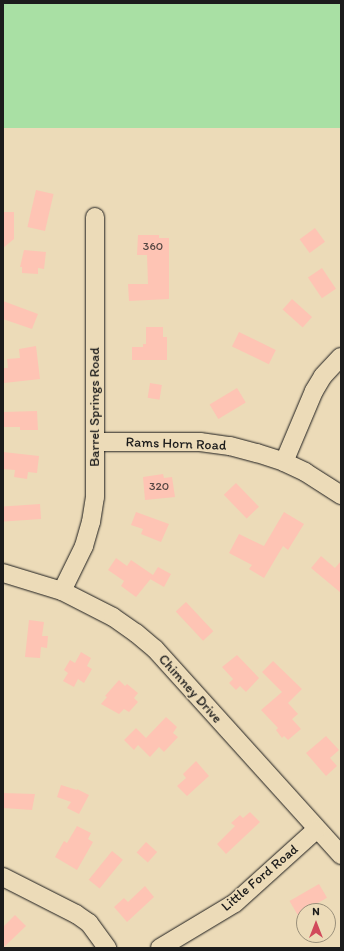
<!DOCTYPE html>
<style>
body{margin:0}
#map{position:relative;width:344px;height:951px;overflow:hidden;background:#ecdbb8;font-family:Itim,sans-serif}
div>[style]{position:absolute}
.green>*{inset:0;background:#a9e0a4;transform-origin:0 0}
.building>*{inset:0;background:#fec4b4;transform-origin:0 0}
.roads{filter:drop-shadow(0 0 1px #1c1c1c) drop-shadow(0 0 1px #1c1c1c)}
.minor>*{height:18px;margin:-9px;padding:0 9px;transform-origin:9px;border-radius:9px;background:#ecdbb8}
span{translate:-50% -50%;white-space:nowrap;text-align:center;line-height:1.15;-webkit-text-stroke:3px #ecdbb8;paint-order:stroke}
.number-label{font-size:12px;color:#544642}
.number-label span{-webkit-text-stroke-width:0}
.street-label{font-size:14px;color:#1c1c1c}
.frame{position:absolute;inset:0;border:4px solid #1c1c1c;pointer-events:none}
.north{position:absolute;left:296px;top:903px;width:40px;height:40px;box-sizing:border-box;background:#ecdbb8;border:1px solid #998f7a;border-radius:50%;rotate:0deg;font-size:11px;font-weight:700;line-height:16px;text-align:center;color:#1c1c1c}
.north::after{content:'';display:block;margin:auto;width:14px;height:18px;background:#d1495b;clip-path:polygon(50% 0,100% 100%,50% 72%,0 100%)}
</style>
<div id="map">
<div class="green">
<i style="left:3px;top:3px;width:338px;height:125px"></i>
</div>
<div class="building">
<i style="left:36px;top:190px;width:18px;height:38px;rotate:13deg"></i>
<i style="clip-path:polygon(3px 212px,14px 212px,14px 239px,3px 248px)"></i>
<i style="left:315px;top:228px;width:17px;height:19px;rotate:54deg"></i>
<i style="clip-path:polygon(138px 235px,159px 235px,159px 238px,169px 238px,169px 299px,129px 301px,128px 284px,148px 284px,147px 255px,137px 255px)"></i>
<i style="clip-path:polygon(24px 250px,46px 252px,44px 269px,38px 268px,38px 274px,22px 273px,22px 267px,20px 267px)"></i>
<i style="left:322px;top:268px;width:25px;height:17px;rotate:56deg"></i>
<i style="left:292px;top:299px;width:27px;height:14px;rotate:42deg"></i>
<i style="clip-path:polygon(3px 301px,38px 314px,32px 329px,3px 319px)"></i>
<i style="clip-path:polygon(146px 327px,163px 327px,163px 337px,167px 337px,167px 360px,132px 360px,132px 347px,143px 347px,143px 344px,146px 344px)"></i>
<i style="left:239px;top:332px;width:41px;height:16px;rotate:26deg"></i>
<i style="clip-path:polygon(36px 346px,40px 379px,4px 383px,3px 368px,8px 368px,7px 359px,20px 358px,19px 349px)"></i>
<i style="left:150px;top:383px;width:12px;height:15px;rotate:9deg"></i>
<i style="left:237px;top:388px;width:17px;height:32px;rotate:59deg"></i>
<i style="clip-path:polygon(37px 411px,38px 430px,20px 430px,20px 427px,3px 427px,3px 412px)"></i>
<i style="clip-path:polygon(3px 452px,39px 456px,37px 473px,28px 472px,27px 479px,14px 477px,15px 470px,3px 469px)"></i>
<i style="clip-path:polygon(163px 474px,164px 478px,172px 477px,175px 497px,145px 500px,143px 477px)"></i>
<i style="left:236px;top:483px;width:33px;height:17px;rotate:46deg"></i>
<i style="left:40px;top:504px;width:15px;height:37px;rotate:86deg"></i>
<i style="clip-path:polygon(136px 512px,169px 524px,161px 542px,141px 534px,143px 529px,131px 525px)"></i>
<i style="clip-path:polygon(284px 512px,304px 524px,288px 550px,283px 546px,264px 578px,249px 569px,252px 565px,229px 553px,239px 534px,264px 546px)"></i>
<i style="clip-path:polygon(321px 556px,335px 568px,341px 561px,341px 593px,311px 568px)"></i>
<i style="clip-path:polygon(116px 558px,127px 566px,131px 560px,153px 575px,158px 567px,171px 574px,164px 587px,150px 579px,153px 576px,136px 597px,121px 586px,124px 581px,108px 570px)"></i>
<i style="left:186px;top:602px;width:40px;height:14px;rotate:47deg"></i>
<i style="clip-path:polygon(29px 620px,44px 622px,42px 636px,48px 636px,47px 648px,41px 647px,40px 658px,25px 657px)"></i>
<i style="clip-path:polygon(81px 652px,91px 658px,87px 666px,92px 669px,84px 683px,78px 679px,74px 687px,63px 681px,68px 673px,64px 670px,70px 660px,75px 663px)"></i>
<i style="clip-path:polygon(237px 655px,259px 678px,246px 692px,240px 686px,236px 690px,229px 683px,233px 679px,222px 667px)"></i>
<i style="clip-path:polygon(273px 661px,302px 689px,288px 703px,298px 714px,292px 719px,301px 729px,288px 740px,284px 736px,282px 738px,276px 730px,278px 728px,261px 710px,282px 692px,262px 672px)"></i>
<i style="clip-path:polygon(119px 680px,125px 686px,127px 684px,138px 693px,134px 698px,138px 702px,129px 712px,124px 709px,119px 714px,101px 704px,107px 697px,105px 696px)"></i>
<i style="clip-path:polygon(166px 717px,177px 727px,173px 733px,178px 737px,164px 752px,159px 747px,150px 757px,138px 745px,134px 750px,124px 740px,136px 728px,146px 738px)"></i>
<i style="clip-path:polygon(326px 736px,339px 750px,330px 758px,337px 766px,326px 776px,306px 753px)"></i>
<i style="clip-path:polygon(196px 761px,209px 776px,187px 796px,177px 786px,186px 778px,183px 774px)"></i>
<i style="clip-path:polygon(61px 785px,77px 790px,77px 789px,89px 795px,79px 814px,67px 808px,71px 802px,57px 797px)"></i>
<i style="clip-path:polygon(3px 793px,35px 794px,32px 810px,3px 808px)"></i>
<i style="clip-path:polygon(250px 812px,260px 822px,226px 854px,217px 844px,235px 826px,231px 823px,240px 815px,243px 818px)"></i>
<i style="clip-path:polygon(77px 826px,91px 833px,88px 839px,93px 842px,77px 870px,55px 857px,64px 841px,67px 843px)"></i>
<i style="left:146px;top:842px;width:15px;height:14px;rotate:42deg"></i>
<i style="left:112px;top:851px;width:14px;height:37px;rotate:39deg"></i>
<i style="left:319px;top:884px;width:16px;height:34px;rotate:60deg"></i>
<i style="clip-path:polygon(145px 886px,154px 897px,127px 922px,114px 907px,124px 898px,128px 902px)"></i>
<i style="clip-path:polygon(15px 915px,26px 926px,3px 948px,3px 927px)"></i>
</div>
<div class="roads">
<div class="minor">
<i style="left:95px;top:442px;width:105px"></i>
<i style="left:200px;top:442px;width:30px;rotate:8deg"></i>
<i style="left:230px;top:446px;width:28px;rotate:15deg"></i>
<i style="left:257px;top:453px;width:28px;rotate:18deg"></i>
<i style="left:284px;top:462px;width:23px;rotate:25deg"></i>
<i style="left:305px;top:472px;width:43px;rotate:32.6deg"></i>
<i style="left:284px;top:462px;width:77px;rotate:-67.1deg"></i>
<i style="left:314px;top:391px;width:17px;rotate:-59deg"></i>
<i style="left:323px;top:376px;width:26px;rotate:-47deg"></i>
<i style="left:3px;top:573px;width:62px;rotate:17deg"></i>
<i style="left:62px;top:591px;width:57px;rotate:27deg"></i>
<i style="left:113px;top:617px;width:28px;rotate:35deg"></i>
<i style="left:136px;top:633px;width:25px;rotate:40deg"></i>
<i style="left:155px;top:649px;width:278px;rotate:47.9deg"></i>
<i style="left:62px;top:591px;width:50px;rotate:-63.9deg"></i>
<i style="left:84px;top:546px;width:25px;rotate:-74deg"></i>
<i style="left:91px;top:522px;width:25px;rotate:-81deg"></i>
<i style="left:95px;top:497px;width:280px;rotate:-90deg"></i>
<i style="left:3px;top:877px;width:82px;rotate:26.9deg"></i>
<i style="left:76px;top:914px;width:16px;rotate:35deg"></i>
<i style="left:89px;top:923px;width:31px;rotate:54deg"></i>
<i style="left:160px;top:948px;width:87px;rotate:-31deg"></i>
<i style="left:235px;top:903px;width:110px;rotate:-42.1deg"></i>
</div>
</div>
<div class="number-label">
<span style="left:153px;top:247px">360</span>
<span style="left:159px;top:487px">320</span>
</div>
<div class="street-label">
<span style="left:95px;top:407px;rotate:-90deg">Barrel Springs Road</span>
<span style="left:176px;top:444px;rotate:2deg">Rams Horn Road</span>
<span style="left:190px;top:689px;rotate:48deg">Chimney Drive</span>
<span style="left:260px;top:878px;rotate:-40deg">Little Ford Road</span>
</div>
<div class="frame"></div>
<div class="north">N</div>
</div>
